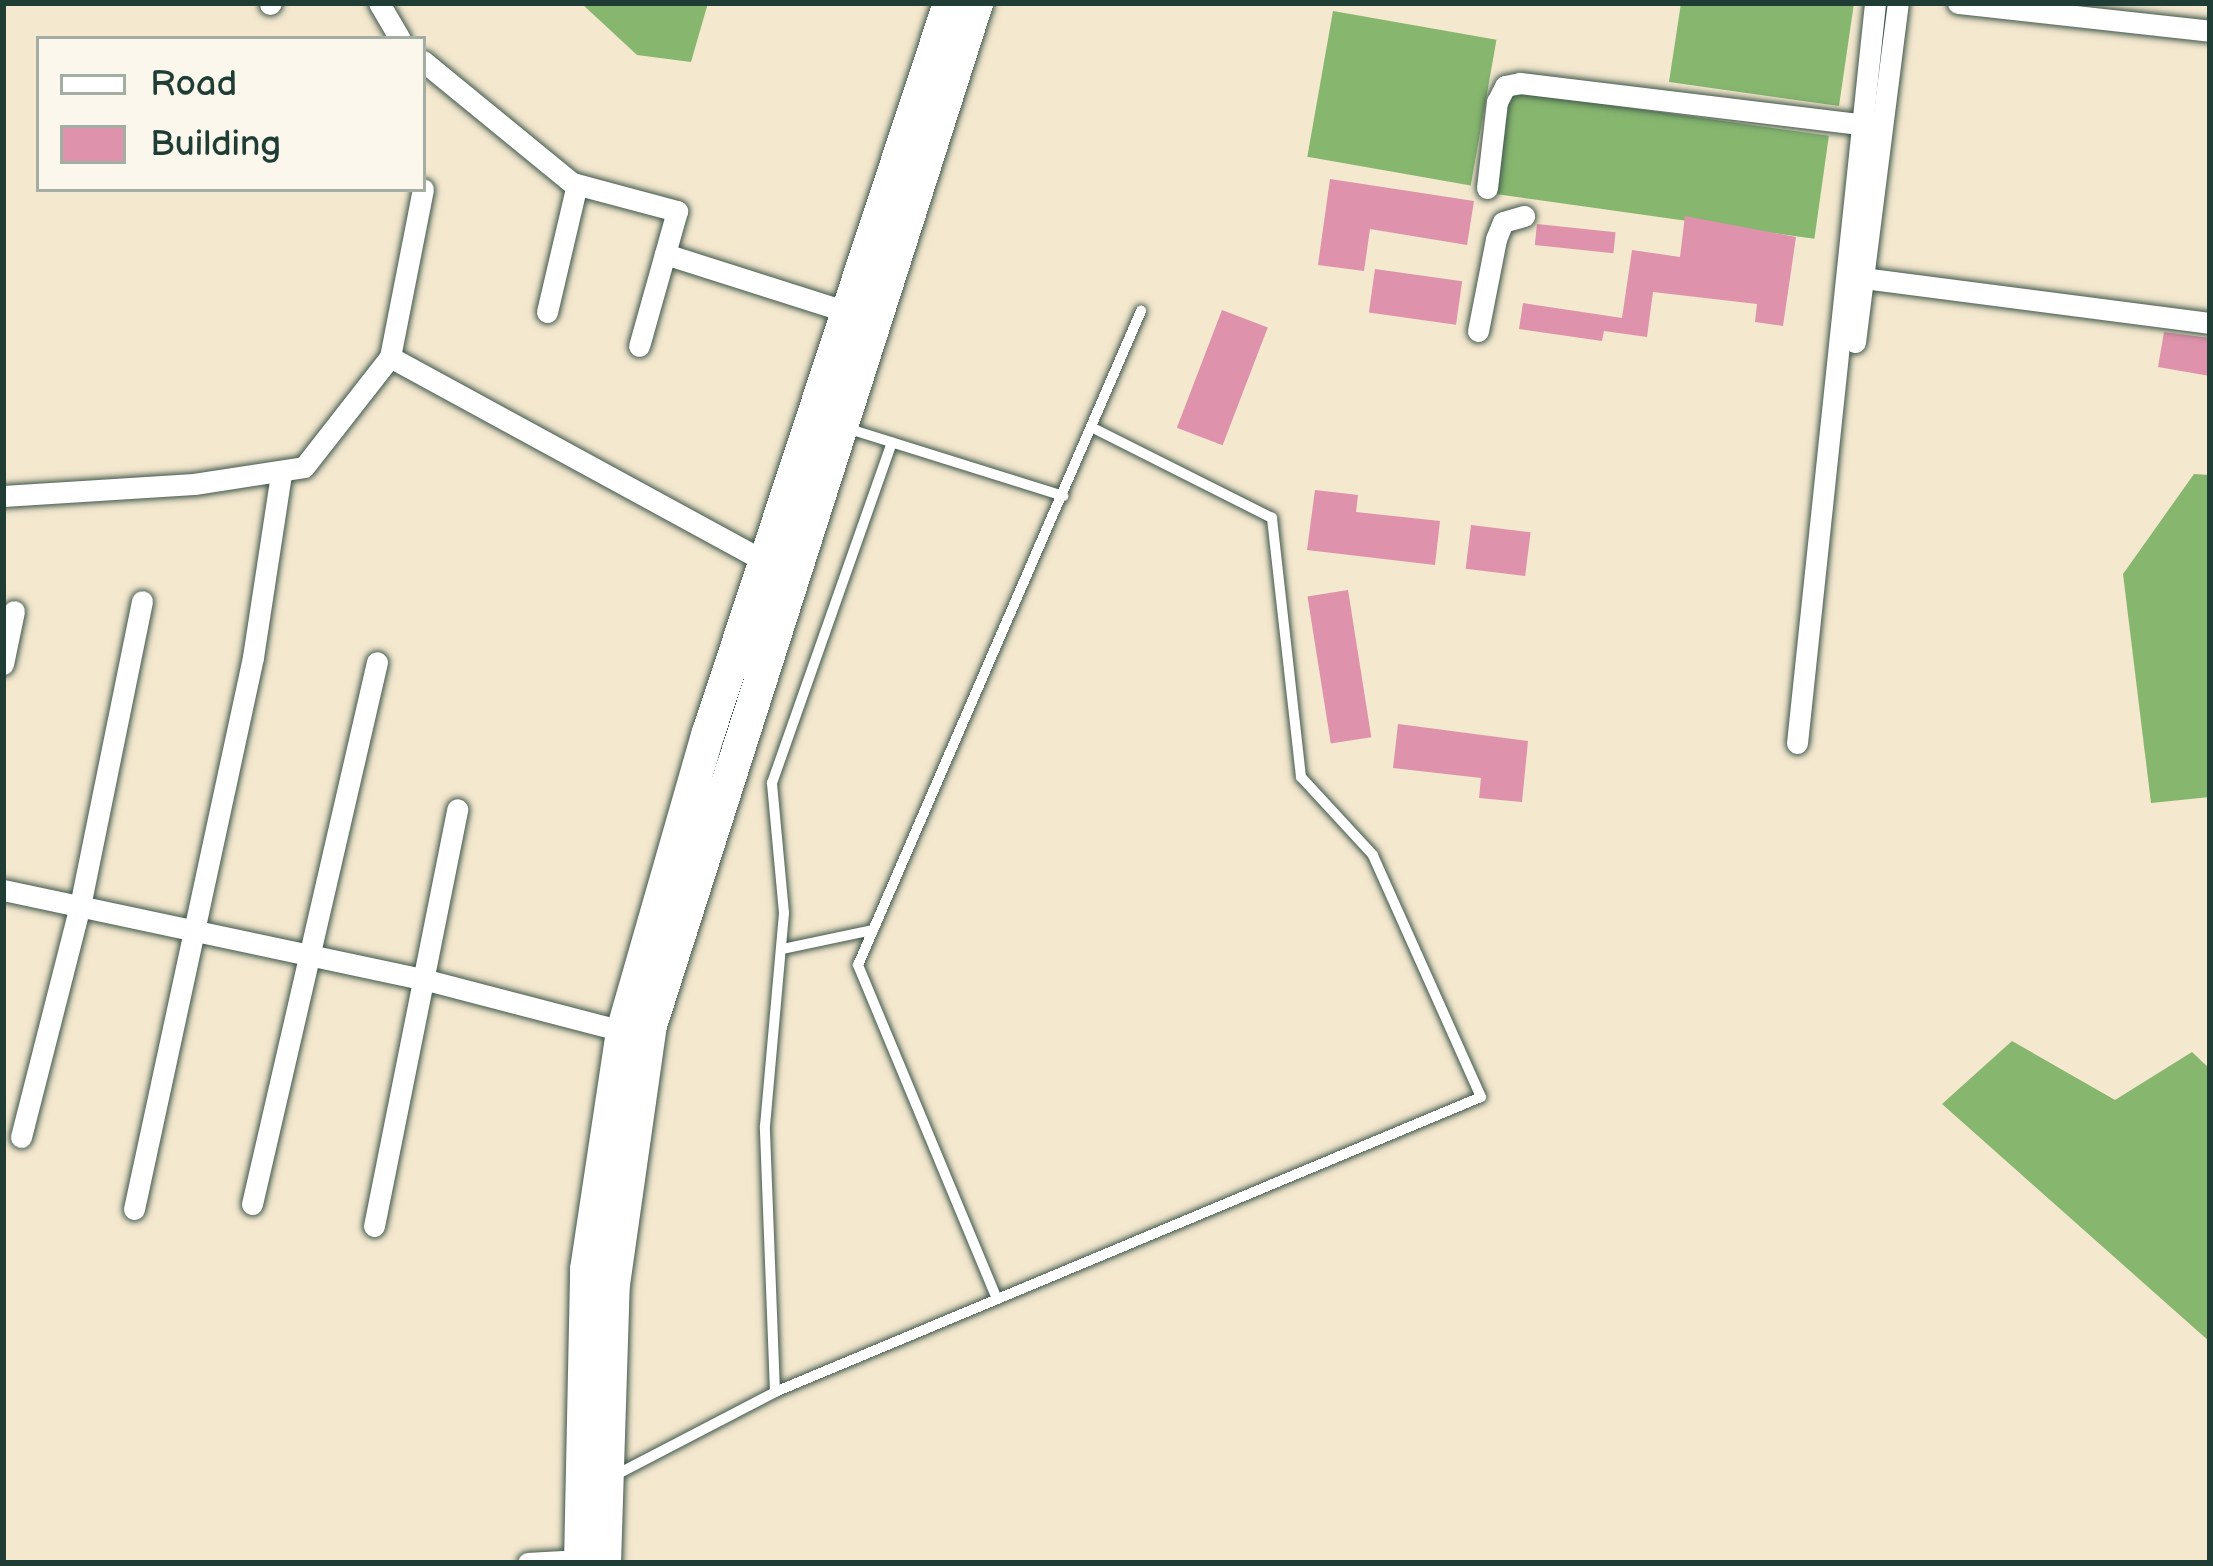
<!DOCTYPE html>
<style>
body{margin:0}
#map{position:relative;width:2213px;height:1566px;overflow:hidden;background:#f4e8cf;font-family:"Balsamiq Sans",sans-serif}
div>[style]{position:absolute}
.forest>*{inset:0;background:#87b66f;transform-origin:0 0}
.building>*{inset:0;background:#de92ab;transform-origin:0 0}
.roads{filter:drop-shadow(0 0 3px #3f574b) drop-shadow(0 0 3px #3f574b)}
.service>*{height:10px;margin:-5px;padding:0 5px;transform-origin:5px;border-radius:5px;background:#fff}
.minor>*{height:21px;margin:-10.5px;padding:0 10.5px;transform-origin:10.5px;border-radius:10.5px;background:#fff}
.secondary>*{height:33px;margin:-16.5px;padding:0 16.5px;transform-origin:16.5px;border-radius:16.5px;background:#fff}
span{translate:-50% -50%;white-space:nowrap;text-align:center;line-height:1.15;-webkit-text-stroke:9px #fbf7ec;paint-order:stroke}
.frame{position:absolute;inset:0;border:6px solid #1f3d34;pointer-events:none}
.legend{position:absolute;left:36px;top:36px;width:390px;height:156px;box-sizing:border-box;background:#fbf7ec;border:3px solid #a3ada2;margin:0;padding:15px 21px;list-style:none;font-size:36px;color:#1f3d34}
.legend li{display:flex;align-items:center;gap:24px;height:60px}
.legend b{width:60px;border:3px solid #a3ada2}
</style>
<div id="map">
<div class="forest">
<i style="clip-path:polygon(581px 3px,708px 3px,691px 62px,637px 55px)"></i>
<i style="clip-path:polygon(1681px 3px,1854px 3px,1839px 106px,1669px 82px)"></i>
<i style="left:1333px;top:11px;width:166px;height:148px;rotate:10deg"></i>
<i style="left:1510px;top:91px;width:322px;height:104px;rotate:8deg"></i>
<i style="clip-path:polygon(2194px 474px,2210px 475px,2210px 797px,2151px 803px,2123px 574px)"></i>
<i style="clip-path:polygon(2012px 1041px,2115px 1100px,2192px 1052px,2210px 1069px,2210px 1342px,1942px 1104px)"></i>
</div>
<div class="building">
<i style="clip-path:polygon(1330px 179px,1474px 201px,1467px 245px,1370px 229px,1364px 271px,1318px 265px)"></i>
<i style="clip-path:polygon(1685px 216px,1796px 237px,1783px 326px,1755px 322px,1757px 304px,1653px 292px,1647px 337px,1604px 331px,1602px 341px,1519px 329px,1523px 303px,1622px 318px,1632px 250px,1680px 257px)"></i>
<i style="left:1537px;top:224px;width:79px;height:21px;rotate:6deg"></i>
<i style="left:1375px;top:269px;width:88px;height:44px;rotate:8deg"></i>
<i style="left:1222px;top:310px;width:49px;height:126px;rotate:21deg"></i>
<i style="clip-path:polygon(2164px 332px,2210px 338px,2210px 376px,2158px 367px)"></i>
<i style="clip-path:polygon(1315px 490px,1358px 495px,1356px 512px,1440px 521px,1435px 565px,1307px 550px)"></i>
<i style="left:1471px;top:525px;width:60px;height:44px;rotate:7deg"></i>
<i style="left:1348px;top:590px;width:149px;height:41px;rotate:81deg"></i>
<i style="clip-path:polygon(1398px 724px,1528px 741px,1522px 802px,1479px 798px,1481px 778px,1393px 768px)"></i>
</div>
<div class="roads">
<div class="service">
<i style="left:843px;top:427px;width:231px;rotate:17.4deg"></i>
<i style="left:782px;top:949px;width:93px;rotate:-11.8deg"></i>
<i style="left:997px;top:1299px;width:362px;rotate:-112.6deg"></i>
<i style="left:858px;top:965px;width:713px;rotate:-66.6deg"></i>
<i style="left:775px;top:1392px;width:266px;rotate:-92.2deg"></i>
<i style="left:765px;top:1126px;width:214px;rotate:-84.9deg"></i>
<i style="left:784px;top:913px;width:131px;rotate:-95.3deg"></i>
<i style="left:772px;top:783px;width:361px;rotate:-70.6deg"></i>
<i style="left:612px;top:1477px;width:184px;rotate:-27.5deg"></i>
<i style="left:775px;top:1392px;width:765px;rotate:-22.68deg"></i>
<i style="left:1481px;top:1097px;width:265px;rotate:-114.1deg"></i>
<i style="left:1373px;top:855px;width:106px;rotate:-132.7deg"></i>
<i style="left:1301px;top:777px;width:261px;rotate:-96.4deg"></i>
<i style="left:1272px;top:518px;width:200px;rotate:-153.3deg"></i>
</div>
<div class="minor">
<i style="left:379px;top:3px;width:42px;rotate:59.7deg"></i>
<i style="left:1958px;top:3px;width:254px;rotate:6.3deg"></i>
<i style="left:270px;top:4px;width:1px;rotate:-45deg"></i>
<i style="left:423px;top:61px;width:193px;rotate:39.3deg"></i>
<i style="left:572px;top:183px;width:109px;rotate:14.9deg"></i>
<i style="left:677px;top:211px;width:140px;rotate:105.7deg"></i>
<i style="left:1487px;top:188px;width:87px;rotate:-83.4deg"></i>
<i style="left:1497px;top:102px;width:18px;rotate:-63deg"></i>
<i style="left:1505px;top:86px;width:15px;rotate:-11deg"></i>
<i style="left:1520px;top:83px;width:342px;rotate:6.9deg"></i>
<i style="left:665px;top:254px;width:195px;rotate:17.6deg"></i>
<i style="left:1863px;top:278px;width:350px;rotate:7.4deg"></i>
<i style="left:547px;top:312px;width:131px;rotate:-76.8deg"></i>
<i style="left:1478px;top:331px;width:94px;rotate:-78.9deg"></i>
<i style="left:1496px;top:239px;width:18px;rotate:-68deg"></i>
<i style="left:1503px;top:222px;width:22px;rotate:-16deg"></i>
<i style="left:1855px;top:342px;width:342px;rotate:-82.8deg"></i>
<i style="left:390px;top:357px;width:171px;rotate:-78.9deg"></i>
<i style="left:3px;top:496px;width:191px;rotate:-3.6deg"></i>
<i style="left:194px;top:484px;width:111px;rotate:-8.8deg"></i>
<i style="left:304px;top:467px;width:140px;rotate:-52deg"></i>
<i style="left:390px;top:357px;width:430px;rotate:28.6deg"></i>
<i style="left:3px;top:664px;width:54px;rotate:-78.3deg"></i>
<i style="left:1797px;top:743px;width:744px;rotate:-83.98deg"></i>
<i style="left:3px;top:890px;width:429px;rotate:12deg"></i>
<i style="left:423px;top:979px;width:206px;rotate:14.6deg"></i>
<i style="left:21px;top:1137px;width:238px;rotate:-75.7deg"></i>
<i style="left:80px;top:906px;width:311px;rotate:-78.5deg"></i>
<i style="left:252px;top:1204px;width:556px;rotate:-77.01deg"></i>
<i style="left:134px;top:1209px;width:565px;rotate:-77.83deg"></i>
<i style="left:253px;top:657px;width:186px;rotate:-81.3deg"></i>
<i style="left:374px;top:1226px;width:425px;rotate:-78.7deg"></i>
<i style="left:528px;top:1563px;width:52px;rotate:-3.3deg"></i>
</div>
<div class="secondary">
<i style="left:580px;top:1563px;width:294px;rotate:-88.8deg"></i>
<i style="left:586px;top:1269px;width:241px;rotate:-81.4deg"></i>
<i style="left:622px;top:1031px;width:311px;rotate:-74deg"></i>
<i style="left:708px;top:732px;width:768px;rotate:-71.71deg"></i>
<i style="left:604px;top:1563px;width:279px;rotate:-88.2deg"></i>
<i style="left:613px;top:1284px;width:262px;rotate:-81.9deg"></i>
<i style="left:650px;top:1025px;width:1073px;rotate:-72.31deg"></i>
</div>
</div>
<div class="frame"></div>
<ul class="legend">
<li><b style="height:15px;background:#fff"></b>Road</li>
<li><b style="height:33px;background:#de92ab"></b>Building</li>
</ul>
</div>
